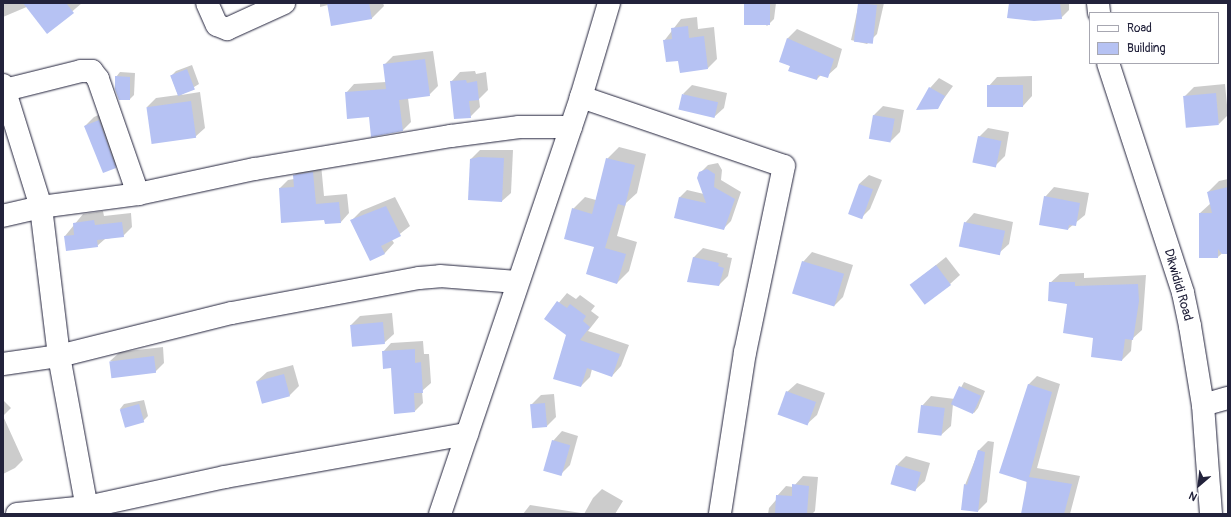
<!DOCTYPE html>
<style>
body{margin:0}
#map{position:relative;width:1231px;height:517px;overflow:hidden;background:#fff;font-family:Pangolin,sans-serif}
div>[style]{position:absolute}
.shadow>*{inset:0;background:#0003}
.building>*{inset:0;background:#b6c2f3;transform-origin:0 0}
.roads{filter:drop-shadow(0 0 1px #22223b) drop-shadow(0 0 1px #22223b)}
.minor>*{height:22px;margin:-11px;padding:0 11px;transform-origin:11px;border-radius:11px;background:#fff}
span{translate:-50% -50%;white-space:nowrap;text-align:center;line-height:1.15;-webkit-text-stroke:4px #fff;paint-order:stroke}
.street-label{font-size:13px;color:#22223b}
.frame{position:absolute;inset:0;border:4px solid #22223b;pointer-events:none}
.legend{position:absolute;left:1089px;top:12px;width:130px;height:52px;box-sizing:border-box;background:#fff;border:1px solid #a7a7b1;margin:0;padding:5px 7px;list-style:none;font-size:12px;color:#22223b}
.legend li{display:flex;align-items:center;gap:8px;height:20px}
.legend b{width:20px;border:1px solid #a7a7b1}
.north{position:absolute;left:1179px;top:465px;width:40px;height:40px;-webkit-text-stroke:3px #fff;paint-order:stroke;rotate:208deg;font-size:11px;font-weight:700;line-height:16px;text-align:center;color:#22223b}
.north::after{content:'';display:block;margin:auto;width:14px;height:18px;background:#22223b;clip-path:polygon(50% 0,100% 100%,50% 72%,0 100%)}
</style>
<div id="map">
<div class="shadow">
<i style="clip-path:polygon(3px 3px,36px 3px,3px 17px)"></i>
<i style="clip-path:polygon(47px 3px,82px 3px,48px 32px)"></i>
<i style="clip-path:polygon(320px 3px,383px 3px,384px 6px,371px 19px,328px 5px,320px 7px)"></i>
<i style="clip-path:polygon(745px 3px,776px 3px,774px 19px,767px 26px)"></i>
<i style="clip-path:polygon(859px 3px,884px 3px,877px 34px,867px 44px,851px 40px)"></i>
<i style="clip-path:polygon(1010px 3px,1069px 3px,1069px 10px,1061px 18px)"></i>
<i style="clip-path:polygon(697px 17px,698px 29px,714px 27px,717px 59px,708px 68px,680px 72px,679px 60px,664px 41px,681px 19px)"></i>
<i style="clip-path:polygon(797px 29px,842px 49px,837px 67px,827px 76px,821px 75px,817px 79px,780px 61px,788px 38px)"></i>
<i style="clip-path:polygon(433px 51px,438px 86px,429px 95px,408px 98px,411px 122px,403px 130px,370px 116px,346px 93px,354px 84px,386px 82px,384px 65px,393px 56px)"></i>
<i style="clip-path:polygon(192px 65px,199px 84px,181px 95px,200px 92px,205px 128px,195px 137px,147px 107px,156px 98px,178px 95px,171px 76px,176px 71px)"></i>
<i style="clip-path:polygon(475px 71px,476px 74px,486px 72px,488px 90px,479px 99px,480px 107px,470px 117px,451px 82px,460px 72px)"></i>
<i style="clip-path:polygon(120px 72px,135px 73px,134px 95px,130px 99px,116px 77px)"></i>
<i style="clip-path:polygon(1032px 76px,1032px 96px,1023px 106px,989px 107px,988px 87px,997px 77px)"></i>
<i style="clip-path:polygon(939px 78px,953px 86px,937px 108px,930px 88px)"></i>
<i style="clip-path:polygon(1225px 84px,1228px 115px,1219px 124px,1184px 97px,1194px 87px)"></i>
<i style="clip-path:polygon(692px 85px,727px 93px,724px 108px,714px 117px,683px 94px)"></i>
<i style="clip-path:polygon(883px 106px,904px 110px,900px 132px,891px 141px,870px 138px,874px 115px)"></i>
<i style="clip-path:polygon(108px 111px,124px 158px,115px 167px,85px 126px,94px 117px)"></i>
<i style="clip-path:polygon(988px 128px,1009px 132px,1005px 156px,995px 166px,979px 137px)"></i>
<i style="clip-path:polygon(619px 147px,646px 154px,637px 193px,626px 203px,617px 236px,637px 242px,629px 271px,617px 283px,573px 209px,585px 197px,596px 200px,607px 159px)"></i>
<i style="clip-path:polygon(480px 150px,513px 150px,511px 193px,502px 201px,471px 159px)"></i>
<i style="clip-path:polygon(718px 163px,722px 170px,721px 180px,741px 192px,731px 221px,724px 228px,675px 217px,680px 197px,687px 190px,704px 194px,700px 173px,708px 165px)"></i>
<i style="clip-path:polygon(321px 164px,324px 196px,347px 194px,349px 213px,341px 222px,325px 219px,280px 188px,288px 180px,294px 179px,294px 176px,302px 167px)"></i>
<i style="clip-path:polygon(869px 175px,882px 180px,870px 209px,861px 218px,859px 184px)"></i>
<i style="clip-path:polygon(1228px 179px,1228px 248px,1218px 257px,1200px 213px,1211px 203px,1208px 192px,1219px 181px)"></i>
<i style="clip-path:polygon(1054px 187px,1089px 193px,1085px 215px,1068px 229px,1045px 197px)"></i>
<i style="clip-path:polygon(395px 197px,410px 226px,392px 240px,394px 243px,385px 253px,371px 259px,352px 220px,361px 211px)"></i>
<i style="clip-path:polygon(103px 211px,104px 216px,131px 213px,132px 227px,123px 236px,105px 239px,97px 246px,65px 236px,83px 214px)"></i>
<i style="clip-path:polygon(974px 213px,1013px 222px,1009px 244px,999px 253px,965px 223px)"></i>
<i style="clip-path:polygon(703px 248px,728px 254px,727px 257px,732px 258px,728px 276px,719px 285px,688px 281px,694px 257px)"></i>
<i style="clip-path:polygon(812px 252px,853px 265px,843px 297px,834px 306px,803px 262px)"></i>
<i style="clip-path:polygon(946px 257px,960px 275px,950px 284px,911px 285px)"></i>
<i style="clip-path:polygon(1084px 273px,1084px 278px,1146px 275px,1142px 330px,1132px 339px,1131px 351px,1122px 360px,1094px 337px,1050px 283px,1060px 274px)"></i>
<i style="clip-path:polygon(567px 293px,576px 299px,580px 295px,595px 306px,591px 311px,599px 317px,588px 331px,629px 345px,621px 366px,612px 376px,592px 369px,590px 377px,581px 386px,568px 335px,546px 318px)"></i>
<i style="clip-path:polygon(392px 313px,394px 334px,384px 343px,351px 325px,360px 316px)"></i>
<i style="clip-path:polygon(423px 341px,424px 354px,429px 354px,431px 383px,422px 391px,423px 403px,415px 411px,383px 352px,391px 343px)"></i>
<i style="clip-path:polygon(163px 347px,164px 363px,155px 372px,110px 361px,120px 352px)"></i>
<i style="clip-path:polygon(293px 365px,299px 386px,289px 396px,257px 381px,267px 372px)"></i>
<i style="clip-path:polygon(1037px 376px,1060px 384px,1037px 468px,1080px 476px,1070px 514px,1026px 514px,1028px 385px)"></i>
<i style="clip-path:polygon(964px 382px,985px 391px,978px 408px,974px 413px,953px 404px,951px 426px,941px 435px,922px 406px,931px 396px,955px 399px)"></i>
<i style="clip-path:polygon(797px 383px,825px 393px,817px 415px,807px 424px,787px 392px)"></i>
<i style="clip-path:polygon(554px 394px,556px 417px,547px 426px,531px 405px,541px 395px)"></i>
<i style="clip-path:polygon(3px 400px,11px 408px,3px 416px,23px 460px,15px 468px,3px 474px)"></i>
<i style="clip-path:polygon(144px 400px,148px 416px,143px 421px,120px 409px,124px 404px)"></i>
<i style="clip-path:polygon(562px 431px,578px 436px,570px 465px,560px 475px,553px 441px)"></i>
<i style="clip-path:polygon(988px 441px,994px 442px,987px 502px,978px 511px,965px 485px,979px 450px)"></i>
<i style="clip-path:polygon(906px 456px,930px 463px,925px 481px,915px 490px,897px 465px)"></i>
<i style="clip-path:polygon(803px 476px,818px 477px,815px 511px,812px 514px,768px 514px,769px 508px,776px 500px,777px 496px,786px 486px,793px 487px)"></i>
<i style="clip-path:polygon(602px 489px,623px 501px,615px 514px,584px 514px,593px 498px)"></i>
<i style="clip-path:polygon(530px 505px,581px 513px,523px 514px)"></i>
</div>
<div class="building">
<i style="clip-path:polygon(23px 3px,66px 3px,74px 13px,47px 34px)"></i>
<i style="clip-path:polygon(327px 3px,369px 3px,372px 19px,331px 26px)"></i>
<i style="left:744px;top:3px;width:26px;height:22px"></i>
<i style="left:858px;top:3px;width:19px;height:39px;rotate:6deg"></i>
<i style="clip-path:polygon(1009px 3px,1060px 3px,1062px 19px,1034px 21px,1007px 18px)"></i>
<i style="clip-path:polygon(688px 26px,689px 38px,704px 36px,708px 69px,680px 73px,678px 61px,666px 62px,663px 40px,672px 39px,671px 28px)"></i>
<i style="clip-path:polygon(787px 38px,834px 59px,828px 78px,818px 75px,817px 80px,788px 71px,790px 66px,779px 62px)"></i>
<i style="clip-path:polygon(425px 59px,430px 96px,399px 100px,403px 131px,371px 137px,369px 117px,347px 119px,345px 92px,386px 89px,383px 64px)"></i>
<i style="left:187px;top:69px;width:22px;height:18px;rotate:69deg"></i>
<i style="clip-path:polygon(115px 76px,130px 77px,130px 100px,119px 100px,115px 89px)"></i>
<i style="clip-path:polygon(466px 80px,467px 83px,477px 81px,479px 100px,469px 101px,471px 118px,454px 119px,450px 81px)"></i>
<i style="left:1023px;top:85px;width:22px;height:36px;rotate:90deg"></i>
<i style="clip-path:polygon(929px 87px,945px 96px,938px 109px,916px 110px)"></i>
<i style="left:1216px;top:93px;width:32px;height:33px;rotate:85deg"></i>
<i style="left:682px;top:94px;width:37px;height:16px;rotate:13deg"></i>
<i style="left:191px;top:101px;width:37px;height:45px;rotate:82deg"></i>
<i style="left:873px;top:115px;width:22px;height:24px;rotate:10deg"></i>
<i style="clip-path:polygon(99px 120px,116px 168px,103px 173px,84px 126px)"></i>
<i style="left:978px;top:136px;width:24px;height:27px;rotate:12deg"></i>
<i style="clip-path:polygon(479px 157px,504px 158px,502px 202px,468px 200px,470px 159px)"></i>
<i style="clip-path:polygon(606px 158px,635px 165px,625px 206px,618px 204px,605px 248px,626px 254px,617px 284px,586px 274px,594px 247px,564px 239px,572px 208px,592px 214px)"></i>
<i style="clip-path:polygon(707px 169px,715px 174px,714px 187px,735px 199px,724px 230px,674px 218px,679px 197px,706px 203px,697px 178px,699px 172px)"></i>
<i style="clip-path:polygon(313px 172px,316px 204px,339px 202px,341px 223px,325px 224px,324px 220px,281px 223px,279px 188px,294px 187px,293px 175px)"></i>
<i style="left:859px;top:184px;width:15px;height:32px;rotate:20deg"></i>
<i style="clip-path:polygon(1228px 187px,1228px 254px,1222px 254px,1218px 249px,1218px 258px,1199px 258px,1199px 213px,1212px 213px,1207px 192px)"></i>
<i style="clip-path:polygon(1044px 196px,1080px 203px,1076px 226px,1069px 225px,1068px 230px,1039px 225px)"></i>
<i style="clip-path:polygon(386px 206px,401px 236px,381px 246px,385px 254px,370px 261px,350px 220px)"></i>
<i style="clip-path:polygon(94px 220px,95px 225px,122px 222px,124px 237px,97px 240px,98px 247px,66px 251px,64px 236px,74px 235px,73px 223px)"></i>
<i style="left:964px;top:222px;width:42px;height:25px;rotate:12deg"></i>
<i style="clip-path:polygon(693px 257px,719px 263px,718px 266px,724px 268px,719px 286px,687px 282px)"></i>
<i style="left:802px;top:261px;width:44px;height:34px;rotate:17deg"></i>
<i style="left:936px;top:265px;width:25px;height:33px;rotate:53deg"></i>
<i style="clip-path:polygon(1049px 282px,1075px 282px,1075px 286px,1138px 284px,1139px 301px,1133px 340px,1125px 339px,1122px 361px,1091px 357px,1093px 338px,1063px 333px,1067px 304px,1048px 301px)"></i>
<i style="clip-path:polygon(557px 301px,567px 308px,570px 304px,586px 316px,583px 321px,590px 327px,580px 340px,620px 354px,612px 377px,587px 368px,581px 387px,553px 379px,566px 335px,544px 319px)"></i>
<i style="left:383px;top:322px;width:22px;height:33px;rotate:85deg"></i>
<i style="clip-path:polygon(415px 349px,415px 363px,421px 362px,423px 393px,414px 393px,415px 412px,394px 414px,391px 368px,383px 369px,382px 351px)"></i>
<i style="left:154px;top:356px;width:17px;height:45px;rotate:83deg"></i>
<i style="left:284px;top:374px;width:23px;height:29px;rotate:75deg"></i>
<i style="clip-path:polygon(1028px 384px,1052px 392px,1029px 477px,1072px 484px,1064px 514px,1021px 514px,1027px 482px,999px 473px)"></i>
<i style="left:959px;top:386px;width:24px;height:20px;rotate:24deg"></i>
<i style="left:786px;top:391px;width:32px;height:25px;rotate:20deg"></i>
<i style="left:545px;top:403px;width:24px;height:15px;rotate:85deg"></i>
<i style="left:139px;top:404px;width:19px;height:20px;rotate:74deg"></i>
<i style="left:921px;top:405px;width:24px;height:28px;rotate:7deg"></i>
<i style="left:552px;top:440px;width:19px;height:32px;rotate:16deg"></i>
<i style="clip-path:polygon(978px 450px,985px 452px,978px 512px,961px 510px,964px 484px,967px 485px)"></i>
<i style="left:896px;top:465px;width:26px;height:20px;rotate:16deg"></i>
<i style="clip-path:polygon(792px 484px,809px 486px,807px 514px,775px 514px,776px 495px,792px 496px)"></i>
</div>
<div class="roads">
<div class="minor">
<i style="left:207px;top:3px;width:24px;rotate:66deg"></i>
<i style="left:217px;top:25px;width:11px;rotate:22deg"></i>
<i style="left:227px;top:29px;width:63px;rotate:-24.5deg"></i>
<i style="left:1098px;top:3px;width:10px;rotate:84deg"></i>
<i style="left:1108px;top:63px;width:242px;rotate:71.9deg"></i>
<i style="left:1183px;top:293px;width:34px;rotate:78deg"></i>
<i style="left:1190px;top:326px;width:80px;rotate:80.7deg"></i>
<i style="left:1203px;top:405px;width:109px;rotate:85.8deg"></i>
<i style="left:3px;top:85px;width:128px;rotate:72.7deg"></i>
<i style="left:41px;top:207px;width:39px;rotate:167deg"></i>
<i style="left:5px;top:90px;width:78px;rotate:-14deg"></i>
<i style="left:81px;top:71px;width:11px"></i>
<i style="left:92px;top:71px;width:10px;rotate:53deg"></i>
<i style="left:98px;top:79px;width:122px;rotate:70.8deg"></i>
<i style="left:138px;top:194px;width:120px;rotate:-12.1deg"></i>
<i style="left:255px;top:169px;width:199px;rotate:-9.6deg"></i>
<i style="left:451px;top:136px;width:69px;rotate:-7.5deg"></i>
<i style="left:519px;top:127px;width:52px"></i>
<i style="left:581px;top:97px;width:214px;rotate:18.8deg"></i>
<i style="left:784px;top:166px;width:190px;rotate:101.8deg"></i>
<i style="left:745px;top:352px;width:164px;rotate:98.8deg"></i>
<i style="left:3px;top:364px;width:57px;rotate:-8.1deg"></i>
<i style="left:59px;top:356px;width:178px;rotate:-14deg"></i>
<i style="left:232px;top:313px;width:190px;rotate:-10.6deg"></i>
<i style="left:419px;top:278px;width:21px;rotate:-5deg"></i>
<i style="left:440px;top:276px;width:77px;rotate:4.5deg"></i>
<i style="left:1203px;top:405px;width:26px;rotate:-16deg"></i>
<i style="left:17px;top:514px;width:70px;rotate:-5.7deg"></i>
<i style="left:87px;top:507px;width:141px;rotate:-12.3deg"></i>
<i style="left:225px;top:477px;width:246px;rotate:-10.1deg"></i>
<i style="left:88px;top:514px;width:161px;rotate:-100.4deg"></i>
<i style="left:59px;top:356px;width:150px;rotate:-96.9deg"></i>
<i style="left:41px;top:207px;width:98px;rotate:-7.6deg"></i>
<i style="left:440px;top:514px;width:440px;rotate:-71.3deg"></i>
<i style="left:581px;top:97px;width:98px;rotate:-73.4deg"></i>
</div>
</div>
<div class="street-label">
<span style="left:1178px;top:285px;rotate:74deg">Dikwididi Road</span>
</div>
<div class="frame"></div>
<ul class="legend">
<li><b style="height:5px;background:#fff"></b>Road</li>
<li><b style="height:11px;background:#b6c2f3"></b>Building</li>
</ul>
<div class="north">N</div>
</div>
